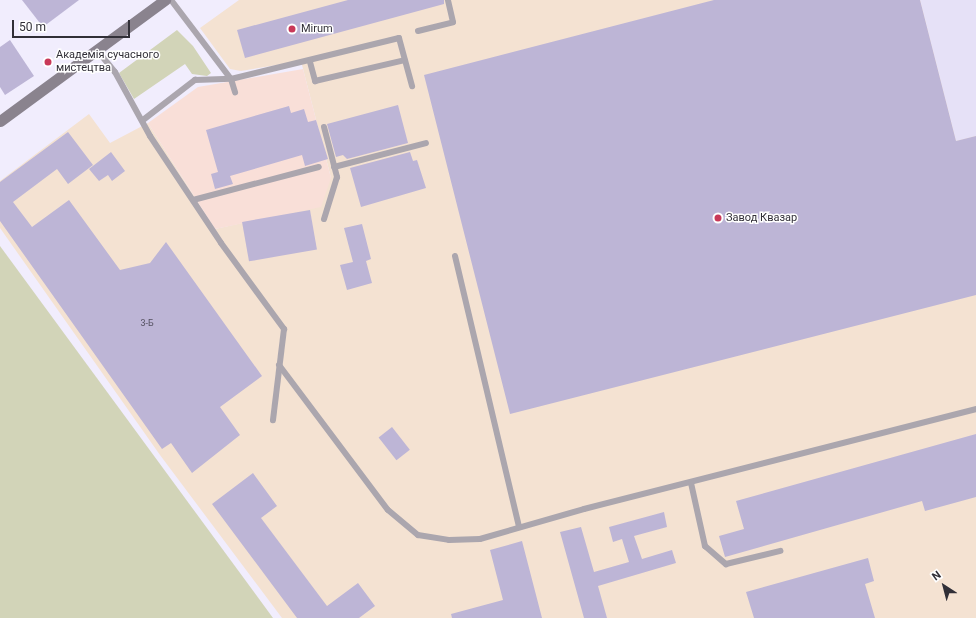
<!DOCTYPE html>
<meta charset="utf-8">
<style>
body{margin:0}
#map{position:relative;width:976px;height:618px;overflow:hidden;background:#f1edfd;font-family:Roboto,sans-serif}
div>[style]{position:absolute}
.built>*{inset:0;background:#e6e1f7}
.industrial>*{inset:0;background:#f4e2d2}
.education>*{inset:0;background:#f9dfd8}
.green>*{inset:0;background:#d2d4b8}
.building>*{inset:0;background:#bdb5d6;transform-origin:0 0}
.service>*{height:6px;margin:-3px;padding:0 3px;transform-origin:3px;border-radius:3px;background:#aba6ae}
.secondary>*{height:11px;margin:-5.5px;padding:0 5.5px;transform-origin:5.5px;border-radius:5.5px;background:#8a838e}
.dots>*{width:11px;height:11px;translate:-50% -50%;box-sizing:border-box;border:2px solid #fff;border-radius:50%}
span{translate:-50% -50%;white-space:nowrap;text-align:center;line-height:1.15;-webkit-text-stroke:3px #fff;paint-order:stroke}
.number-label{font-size:9px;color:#54505f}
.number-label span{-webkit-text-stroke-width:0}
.poi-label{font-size:11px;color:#312f37}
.left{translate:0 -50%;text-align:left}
.north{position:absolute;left:924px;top:566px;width:40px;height:40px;-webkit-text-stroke:3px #fff;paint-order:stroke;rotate:324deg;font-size:11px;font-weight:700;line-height:16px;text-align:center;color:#312f37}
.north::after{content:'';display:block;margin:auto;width:14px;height:18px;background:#312f37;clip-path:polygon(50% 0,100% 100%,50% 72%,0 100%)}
.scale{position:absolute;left:12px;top:20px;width:118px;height:18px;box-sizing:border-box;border:2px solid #312f37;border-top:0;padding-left:5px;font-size:12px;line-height:14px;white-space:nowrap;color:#312f37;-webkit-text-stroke:3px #fff;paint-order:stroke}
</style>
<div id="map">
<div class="built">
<i style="clip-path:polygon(920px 0,976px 0,976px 136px,956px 141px)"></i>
</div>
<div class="industrial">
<i style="clip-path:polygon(239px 0,920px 0,956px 141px,976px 136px,976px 618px,282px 618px,160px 455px,0 228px,0 181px,89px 114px,110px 143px,148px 123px,215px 229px,242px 223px,331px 178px,301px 61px,241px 71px,230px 69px,200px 28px)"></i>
</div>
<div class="education">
<i style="clip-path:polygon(303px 69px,331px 178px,321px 207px,215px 229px,148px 123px,198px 87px)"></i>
</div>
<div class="green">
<i style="clip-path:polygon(177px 30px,193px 46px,211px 73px,207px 76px,192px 74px,185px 64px,134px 99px,119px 73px)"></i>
<i style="clip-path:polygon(0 246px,273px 618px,0 618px)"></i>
</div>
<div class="building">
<i style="clip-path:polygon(22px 0,79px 0,43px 27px)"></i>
<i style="clip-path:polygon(348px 0,444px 0,444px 4px,245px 58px,237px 30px)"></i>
<i style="clip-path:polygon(714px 0,920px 0,956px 141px,976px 136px,976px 295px,510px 414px,424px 75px)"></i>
<i style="clip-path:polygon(10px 40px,34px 76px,5px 95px,0 87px,0 47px)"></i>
<i style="clip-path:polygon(398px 105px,408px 143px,347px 159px,343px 155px,336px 157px,327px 124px)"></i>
<i style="clip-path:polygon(289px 106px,291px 113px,304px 109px,308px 122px,316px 120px,328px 159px,305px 166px,302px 155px,230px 176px,233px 184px,215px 189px,211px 174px,218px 172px,206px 130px)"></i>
<i style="clip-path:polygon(68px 132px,93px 165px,68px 184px,57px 169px,13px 202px,32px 227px,69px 200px,120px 270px,150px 263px,166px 242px,262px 376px,220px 407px,240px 435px,192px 473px,171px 443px,162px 449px,0 221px,0 182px)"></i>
<i style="clip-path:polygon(111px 152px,125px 171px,112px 181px,108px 175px,99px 181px,89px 169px)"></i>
<i style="clip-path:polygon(410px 152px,413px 161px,417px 160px,426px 188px,361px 207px,350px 168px)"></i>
<i style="left:310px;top:210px;width:40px;height:69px;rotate:80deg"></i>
<i style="clip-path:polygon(362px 224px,371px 259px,366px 261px,372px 283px,347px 290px,340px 265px,353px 262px,344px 228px)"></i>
<i style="left:392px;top:427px;width:29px;height:17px;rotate:52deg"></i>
<i style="clip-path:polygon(976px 434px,976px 497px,925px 511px,922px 501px,725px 557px,719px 536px,744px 529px,736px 501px)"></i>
<i style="clip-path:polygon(253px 473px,277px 506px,261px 518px,327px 606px,358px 583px,375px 606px,359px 618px,297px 618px,212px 504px)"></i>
<i style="clip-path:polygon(664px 512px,667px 527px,634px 536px,642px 559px,672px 550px,676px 563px,598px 586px,607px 618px,584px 618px,560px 532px,581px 527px,594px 572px,629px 562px,622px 539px,613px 542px,609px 527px)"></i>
<i style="clip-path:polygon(522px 541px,542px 618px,452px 618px,451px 614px,503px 600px,490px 550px)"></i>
<i style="clip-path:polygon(868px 558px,874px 581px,865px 584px,875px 618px,754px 618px,746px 592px)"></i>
</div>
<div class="service">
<i style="left:171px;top:0;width:99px;rotate:52.8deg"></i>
<i style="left:231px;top:79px;width:173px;rotate:-13.7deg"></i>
<i style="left:399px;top:38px;width:50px;rotate:74.8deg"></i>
<i style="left:418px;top:31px;width:36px;rotate:-14deg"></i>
<i style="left:453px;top:22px;width:23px;rotate:-103deg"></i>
<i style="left:97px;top:50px;width:28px;rotate:51deg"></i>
<i style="left:115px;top:72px;width:73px;rotate:61.3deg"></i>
<i style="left:150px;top:136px;width:128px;rotate:56.4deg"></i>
<i style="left:221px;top:243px;width:107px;rotate:53.8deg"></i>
<i style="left:284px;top:329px;width:92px;rotate:96.9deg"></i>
<i style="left:310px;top:62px;width:20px;rotate:75deg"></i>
<i style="left:315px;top:81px;width:92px;rotate:-13.1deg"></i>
<i style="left:143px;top:120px;width:66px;rotate:-37.6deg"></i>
<i style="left:195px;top:80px;width:36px;rotate:-2deg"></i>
<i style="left:231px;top:79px;width:14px;rotate:73deg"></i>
<i style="left:324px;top:127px;width:52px;rotate:75.4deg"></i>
<i style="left:337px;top:177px;width:44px;rotate:107.2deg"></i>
<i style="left:334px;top:167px;width:95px;rotate:-14.6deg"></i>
<i style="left:193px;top:200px;width:130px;rotate:-14.7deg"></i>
<i style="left:455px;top:256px;width:278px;rotate:76.7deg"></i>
<i style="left:279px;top:365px;width:181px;rotate:53.1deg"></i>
<i style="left:388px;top:510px;width:39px;rotate:40deg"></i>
<i style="left:418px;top:535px;width:31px;rotate:9deg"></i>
<i style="left:449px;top:540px;width:31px;rotate:-2deg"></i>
<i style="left:480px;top:539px;width:108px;rotate:-16.1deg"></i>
<i style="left:584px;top:509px;width:405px;rotate:-14.3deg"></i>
<i style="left:691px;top:483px;width:65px;rotate:77.5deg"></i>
<i style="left:705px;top:546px;width:28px;rotate:41deg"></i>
<i style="left:726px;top:564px;width:56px;rotate:-13.5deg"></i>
</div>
<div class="secondary">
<i style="left:0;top:121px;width:205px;rotate:-36.3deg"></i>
</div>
<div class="dots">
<i style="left:292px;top:29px;background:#c93959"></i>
<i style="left:48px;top:62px;background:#c93959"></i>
<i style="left:718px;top:218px;background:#c93959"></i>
</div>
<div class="number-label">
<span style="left:147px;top:323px">3-Б</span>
</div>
<div class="poi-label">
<span class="left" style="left:301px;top:29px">Mirum</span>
<span class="left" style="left:56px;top:62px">Академія сучасного<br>мистецтва</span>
<span class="left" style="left:726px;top:218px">Завод Квазар</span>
</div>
<div class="north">N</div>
<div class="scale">50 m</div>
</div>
